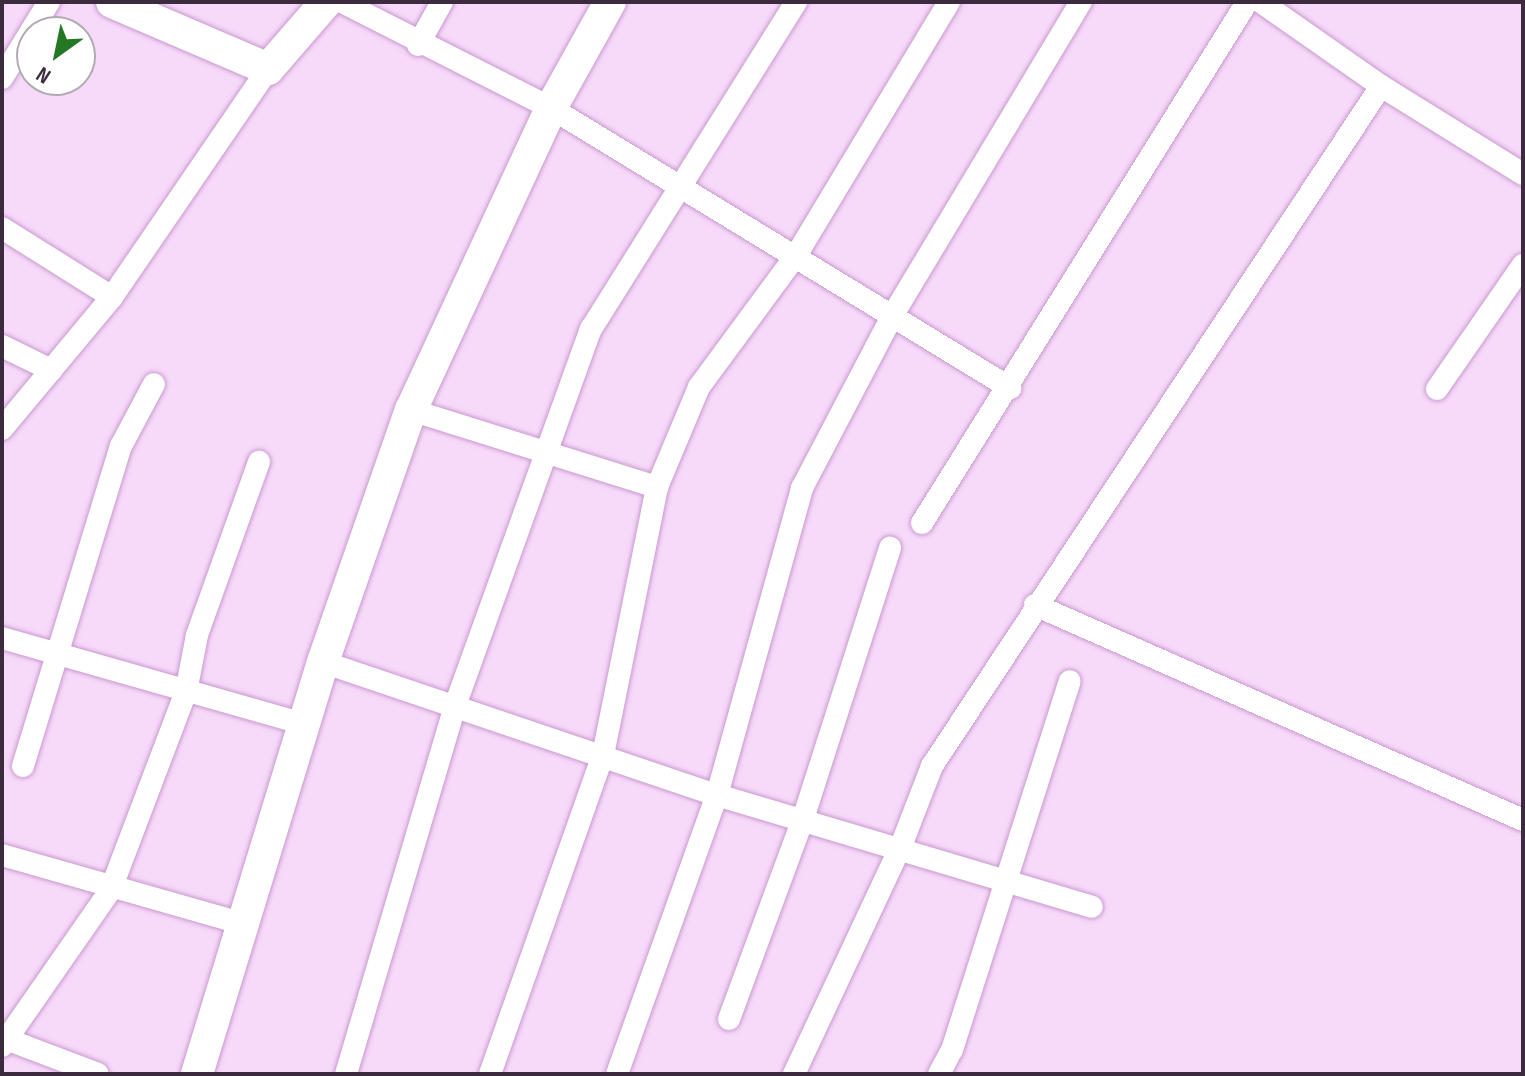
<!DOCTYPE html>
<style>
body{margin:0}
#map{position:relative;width:1525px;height:1076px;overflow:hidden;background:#f7d9fa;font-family:"Sofia Sans Condensed",sans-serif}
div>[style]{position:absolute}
.roads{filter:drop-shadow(0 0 2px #c899ce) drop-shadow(0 0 2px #c899ce)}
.street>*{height:22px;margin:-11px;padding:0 11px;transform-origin:11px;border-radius:11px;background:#fff}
.secondary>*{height:32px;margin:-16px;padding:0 16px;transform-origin:16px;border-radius:16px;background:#fff}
span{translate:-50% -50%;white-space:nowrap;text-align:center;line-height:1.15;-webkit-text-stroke:8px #fff;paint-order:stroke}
.frame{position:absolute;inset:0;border:4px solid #3c2a3f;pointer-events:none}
.north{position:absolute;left:16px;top:16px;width:80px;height:80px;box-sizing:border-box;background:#fff;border:2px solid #b1aab2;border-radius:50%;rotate:213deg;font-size:22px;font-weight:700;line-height:32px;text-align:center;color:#3c2a3f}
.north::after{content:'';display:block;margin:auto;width:28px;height:36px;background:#247824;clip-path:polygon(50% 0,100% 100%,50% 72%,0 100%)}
</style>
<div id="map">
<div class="roads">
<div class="street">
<i style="left:342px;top:2px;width:234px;rotate:26.9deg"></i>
<i style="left:551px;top:108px;width:538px;rotate:31.38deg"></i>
<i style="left:1261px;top:2px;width:146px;rotate:35deg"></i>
<i style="left:1381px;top:86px;width:167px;rotate:31.8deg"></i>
<i style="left:418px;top:45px;width:49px;rotate:-60.8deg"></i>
<i style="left:2px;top:78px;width:89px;rotate:-58.3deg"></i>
<i style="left:2px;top:228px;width:130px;rotate:32.1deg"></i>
<i style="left:2px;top:346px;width:55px;rotate:26.1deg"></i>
<i style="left:1437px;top:389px;width:151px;rotate:-55.3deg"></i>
<i style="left:411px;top:410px;width:258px;rotate:17.4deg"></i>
<i style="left:2px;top:429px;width:172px;rotate:-50.2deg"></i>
<i style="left:112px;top:297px;width:276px;rotate:-55.6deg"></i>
<i style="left:922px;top:523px;width:614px;rotate:-58.04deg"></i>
<i style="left:1035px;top:605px;width:533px;rotate:23.78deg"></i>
<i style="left:2px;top:638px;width:313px;rotate:15.9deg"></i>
<i style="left:323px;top:662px;width:416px;rotate:18.7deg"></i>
<i style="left:717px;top:795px;width:391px;rotate:16.6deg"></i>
<i style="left:23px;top:766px;width:335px;rotate:-73deg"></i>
<i style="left:121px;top:446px;width:70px;rotate:-62deg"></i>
<i style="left:2px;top:855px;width:253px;rotate:15.9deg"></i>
<i style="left:729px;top:1019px;width:213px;rotate:-69.7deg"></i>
<i style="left:803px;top:819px;width:285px;rotate:-72.2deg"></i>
<i style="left:6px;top:1039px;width:98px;rotate:20.8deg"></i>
<i style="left:2px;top:1046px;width:191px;rotate:-55.2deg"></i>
<i style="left:111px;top:889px;width:211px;rotate:-69.2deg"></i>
<i style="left:186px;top:692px;width:58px;rotate:-79.1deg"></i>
<i style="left:197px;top:635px;width:184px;rotate:-70.3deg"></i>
<i style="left:346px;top:1074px;width:384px;rotate:-73.5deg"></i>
<i style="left:455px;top:706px;width:401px;rotate:-70.2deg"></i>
<i style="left:591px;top:329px;width:386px;rotate:-57.9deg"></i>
<i style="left:490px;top:1074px;width:338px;rotate:-70.5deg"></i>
<i style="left:603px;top:755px;width:273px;rotate:-78.6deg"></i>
<i style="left:657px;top:487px;width:108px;rotate:-67.2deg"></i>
<i style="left:699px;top:387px;width:165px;rotate:-53.6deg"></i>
<i style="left:797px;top:254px;width:294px;rotate:-58.9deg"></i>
<i style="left:617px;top:1074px;width:296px;rotate:-70.3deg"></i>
<i style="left:717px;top:795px;width:319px;rotate:-74.5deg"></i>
<i style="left:802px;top:488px;width:198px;rotate:-62.3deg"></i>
<i style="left:894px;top:313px;width:363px;rotate:-59deg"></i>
<i style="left:794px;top:1074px;width:252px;rotate:-64.9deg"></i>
<i style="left:901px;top:846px;width:86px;rotate:-68.8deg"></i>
<i style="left:932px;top:766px;width:815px;rotate:-56.56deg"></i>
<i style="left:939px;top:1074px;width:27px;rotate:-62deg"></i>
<i style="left:952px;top:1050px;width:387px;rotate:-72.3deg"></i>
</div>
<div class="secondary">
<i style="left:112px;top:2px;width:170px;rotate:23.2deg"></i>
<i style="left:268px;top:69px;width:89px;rotate:-49.1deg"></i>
<i style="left:197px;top:1074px;width:431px;rotate:-73deg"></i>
<i style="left:323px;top:662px;width:267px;rotate:-70.8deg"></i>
<i style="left:411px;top:410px;width:333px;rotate:-65.1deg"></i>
<i style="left:551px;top:108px;width:121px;rotate:-60.9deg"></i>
</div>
</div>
<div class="frame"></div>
<div class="north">N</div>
</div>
